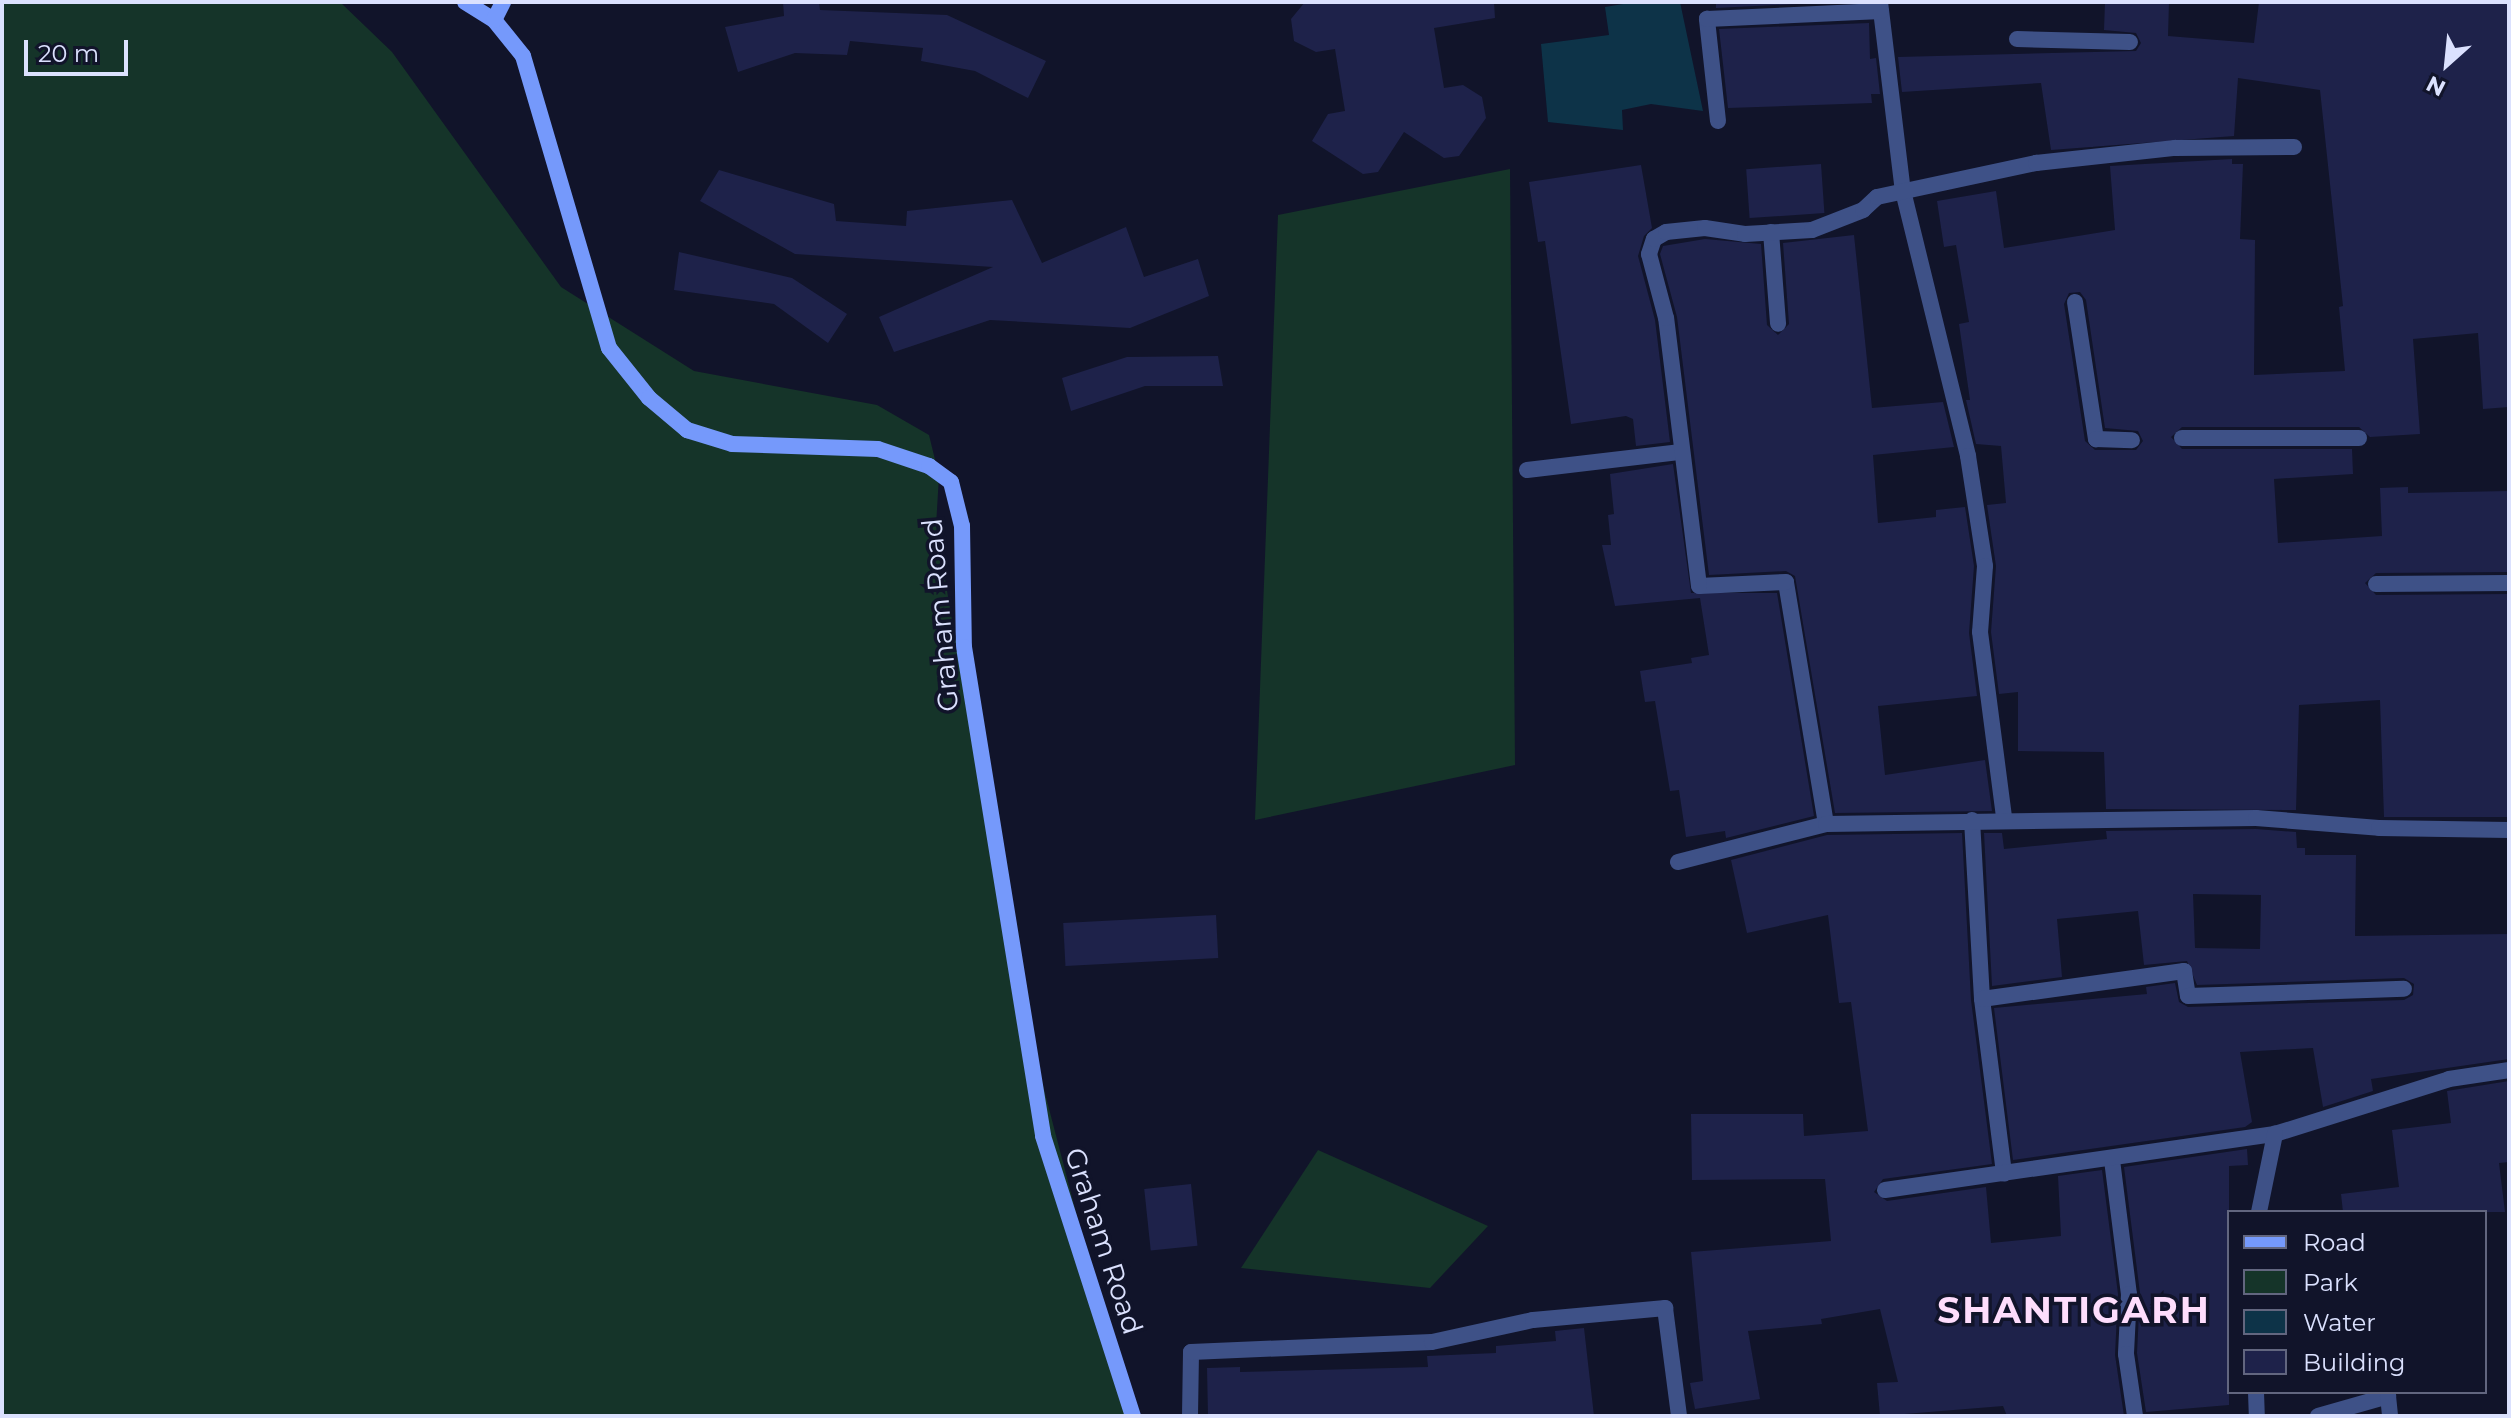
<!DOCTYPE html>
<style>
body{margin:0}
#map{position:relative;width:2511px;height:1418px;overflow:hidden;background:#11142a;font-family:Montserrat,sans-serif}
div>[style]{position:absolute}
.green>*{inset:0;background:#153429}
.water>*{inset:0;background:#0d3348}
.building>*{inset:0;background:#1e224a;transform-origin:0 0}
.street>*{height:16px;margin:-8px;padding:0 8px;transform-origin:8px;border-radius:8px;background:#3e5187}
.secondary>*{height:16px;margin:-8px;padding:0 8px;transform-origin:8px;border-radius:8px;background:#7599fb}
span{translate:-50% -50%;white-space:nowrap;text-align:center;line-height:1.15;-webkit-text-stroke:7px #11142a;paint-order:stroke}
.street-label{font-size:28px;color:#dbe1fe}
.district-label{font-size:36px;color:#feddfc;font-weight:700;letter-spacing:2px}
.frame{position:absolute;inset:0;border:4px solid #dbe1fe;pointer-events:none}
.legend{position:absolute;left:2227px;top:1210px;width:260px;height:184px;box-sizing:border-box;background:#11142a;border:2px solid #62667f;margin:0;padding:10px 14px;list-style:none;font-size:24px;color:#dbe1fe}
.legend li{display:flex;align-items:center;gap:16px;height:40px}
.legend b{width:40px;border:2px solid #62667f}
.north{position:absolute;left:2407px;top:24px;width:80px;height:80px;-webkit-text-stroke:6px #11142a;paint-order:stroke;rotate:207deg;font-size:22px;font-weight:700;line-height:32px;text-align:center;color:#dbe1fe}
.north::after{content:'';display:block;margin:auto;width:28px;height:36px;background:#dbe1fe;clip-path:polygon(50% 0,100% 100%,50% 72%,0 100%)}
.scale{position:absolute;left:24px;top:40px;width:104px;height:36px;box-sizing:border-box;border:4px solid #dbe1fe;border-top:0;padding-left:10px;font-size:24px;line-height:28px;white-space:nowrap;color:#dbe1fe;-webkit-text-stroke:6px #11142a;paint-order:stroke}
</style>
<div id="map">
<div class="green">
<i style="clip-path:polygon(2px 2px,340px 2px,392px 52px,561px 287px,694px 371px,877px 405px,929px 435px,939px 476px,936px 526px,1009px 955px,1129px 1416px,2px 1416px)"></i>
<i style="clip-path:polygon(1510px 169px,1515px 765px,1255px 820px,1278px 215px)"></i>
<i style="clip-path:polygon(1318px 1150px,1488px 1226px,1430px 1288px,1241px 1268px)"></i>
</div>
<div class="water">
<i style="clip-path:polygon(1635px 2px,1680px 2px,1703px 111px,1651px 104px,1622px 110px,1623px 130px,1548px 122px,1541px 44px,1609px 35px,1605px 7px)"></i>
</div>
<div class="building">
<i style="clip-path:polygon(783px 2px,819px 2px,820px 10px,947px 15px,1046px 61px,1028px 98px,975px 71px,921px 61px,923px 48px,850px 41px,847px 55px,795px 53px,738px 72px,725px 27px,784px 16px)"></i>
<i style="clip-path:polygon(1305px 2px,1494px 2px,1495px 18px,1434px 28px,1444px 88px,1463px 85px,1482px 97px,1486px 118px,1459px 156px,1444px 158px,1404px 132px,1378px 172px,1363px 174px,1312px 141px,1328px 114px,1345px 111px,1335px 49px,1316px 52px,1294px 41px,1291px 19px)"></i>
<i style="clip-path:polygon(1716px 2px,1837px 2px,1716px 8px)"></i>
<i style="clip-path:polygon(evenodd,2105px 2px,2169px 2px,2168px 36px,2254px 43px,2259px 2px,2509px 2px,2509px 407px,2483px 409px,2478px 333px,2413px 339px,2420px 434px,2370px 437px,2359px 427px,2182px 427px,2171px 437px,2182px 449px,2352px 449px,2353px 474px,2274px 479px,2278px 543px,2382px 536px,2380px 488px,2408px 487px,2408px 493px,2509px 491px,2509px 572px,2376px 573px,2365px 583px,2376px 595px,2509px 594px,2509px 817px,2384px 817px,2380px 700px,2299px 705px,2296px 810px,2106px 809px,2104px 752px,2018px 751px,2018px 692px,1999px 694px,1991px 632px,1996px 566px,1987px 505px,2006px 503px,2001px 446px,1976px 444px,1966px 400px,1970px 400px,1959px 324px,1969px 322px,1956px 245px,1944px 247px,1937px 201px,1996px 191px,2004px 248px,2115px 230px,2110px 166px,2232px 159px,2232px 164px,2243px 164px,2240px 239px,2255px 240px,2254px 375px,2345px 371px,2339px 307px,2343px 306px,2320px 90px,2238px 78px,2234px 136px,2051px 150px,2041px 83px,1902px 92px,1898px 57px,2136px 51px,2141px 43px,2136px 33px,2104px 30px,2105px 2px,2080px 292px,2086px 300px,2105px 428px,2138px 431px,2143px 441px,2136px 450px,2095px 450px,2085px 441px,2064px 304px,2069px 293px,2080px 292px)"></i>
<i style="clip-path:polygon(1869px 23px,1870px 59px,1876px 58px,1880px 94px,1871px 94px,1872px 103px,1728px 108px,1719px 29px)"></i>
<i style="left:1821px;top:164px;width:49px;height:75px;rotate:86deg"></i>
<i style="clip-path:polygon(1641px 165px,1652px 228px,1644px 236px,1638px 256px,1655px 320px,1670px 442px,1636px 446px,1633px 419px,1626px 416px,1571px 424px,1545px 241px,1538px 242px,1529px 182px)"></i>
<i style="clip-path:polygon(719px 170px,834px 204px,836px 221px,906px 226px,907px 211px,1012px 200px,1042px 263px,1126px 227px,1144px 277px,1198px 259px,1209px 296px,1130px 328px,990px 320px,894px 352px,879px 317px,993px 267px,795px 254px,700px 201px)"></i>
<i style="clip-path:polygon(1854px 235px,1872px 408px,1943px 402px,1954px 447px,1873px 455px,1878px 523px,1936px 517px,1936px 510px,1965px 507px,1974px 566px,1969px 633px,1977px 696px,1878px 706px,1885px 775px,1985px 760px,1992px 811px,1835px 813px,1795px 576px,1786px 571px,1709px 575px,1677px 317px,1660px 254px,1663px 246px,1705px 239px,1761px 244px,1767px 325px,1778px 335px,1789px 324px,1783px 243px)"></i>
<i style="clip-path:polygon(679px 252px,792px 278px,847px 314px,828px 343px,774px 304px,674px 290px)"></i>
<i style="clip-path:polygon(1218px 356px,1223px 386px,1145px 386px,1071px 411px,1062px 378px,1127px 357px)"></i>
<i style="clip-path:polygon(1673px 464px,1691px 593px,1777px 593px,1814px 816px,1726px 838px,1725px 831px,1686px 837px,1679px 790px,1670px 791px,1655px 701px,1645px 702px,1640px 671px,1692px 663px,1691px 658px,1709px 655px,1700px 598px,1615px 606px,1602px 545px,1611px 545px,1608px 515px,1614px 514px,1610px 474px)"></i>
<i style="clip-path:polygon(evenodd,2256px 829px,2296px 832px,2297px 848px,2305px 848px,2305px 855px,2356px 855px,2355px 936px,2509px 934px,2509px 1059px,2371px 1079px,2373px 1091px,2323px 1107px,2313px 1048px,2240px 1052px,2252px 1122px,2245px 1127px,2013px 1160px,1994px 1008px,2147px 994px,2146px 987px,2175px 983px,2179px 1002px,2188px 1007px,2404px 1000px,2413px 995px,2414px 984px,2404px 978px,2197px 985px,2187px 961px,2144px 965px,2138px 911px,2057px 919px,2062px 977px,1992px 986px,1984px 833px,2002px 833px,2004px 849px,2107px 839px,2106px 831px,2256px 829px,2193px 894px,2261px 895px,2260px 949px,2195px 948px,2193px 894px)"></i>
<i style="clip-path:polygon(1962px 833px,1971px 1000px,1992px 1164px,1883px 1179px,1874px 1192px,1887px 1201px,1986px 1187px,1991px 1243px,2061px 1236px,2058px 1176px,2102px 1170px,2118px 1294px,2115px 1355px,2124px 1416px,2007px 1416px,2003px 1406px,1880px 1416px,1877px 1383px,1898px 1382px,1880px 1309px,1821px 1319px,1822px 1324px,1748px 1331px,1760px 1399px,1695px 1409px,1690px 1383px,1703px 1381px,1691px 1252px,1831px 1241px,1825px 1179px,1692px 1180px,1691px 1114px,1803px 1114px,1804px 1136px,1868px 1131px,1851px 1002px,1839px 1003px,1828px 915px,1747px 933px,1731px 860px,1827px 835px)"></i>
<i style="left:1216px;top:915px;width:43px;height:153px;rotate:87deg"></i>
<i style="clip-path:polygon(2509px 1081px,2509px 1162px,2499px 1163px,2505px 1212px,2343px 1212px,2341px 1194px,2399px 1187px,2392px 1130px,2451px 1123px,2447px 1091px)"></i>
<i style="clip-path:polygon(2247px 1149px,2248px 1165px,2229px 1166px,2229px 1405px,2146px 1412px,2137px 1353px,2140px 1293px,2124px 1167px)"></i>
<i style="left:1191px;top:1184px;width:62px;height:47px;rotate:84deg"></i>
<i style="clip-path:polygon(1584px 1328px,1594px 1416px,1208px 1416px,1207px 1368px,1240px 1367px,1240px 1372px,1428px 1367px,1427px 1356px,1496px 1353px,1496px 1346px,1556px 1341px,1555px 1331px)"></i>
</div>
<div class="street">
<i style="left:1880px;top:2px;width:190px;rotate:83.1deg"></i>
<i style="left:1903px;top:191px;width:273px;rotate:76.2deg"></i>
<i style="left:1968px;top:456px;width:111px;rotate:81.2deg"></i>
<i style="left:1985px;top:566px;width:66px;rotate:94.3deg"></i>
<i style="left:1980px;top:632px;width:188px;rotate:82.6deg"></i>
<i style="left:2017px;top:39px;width:113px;rotate:1.5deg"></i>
<i style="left:1718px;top:121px;width:103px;rotate:-96.2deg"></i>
<i style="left:1707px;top:19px;width:174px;rotate:-2.6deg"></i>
<i style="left:1771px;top:232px;width:92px;rotate:85.6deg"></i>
<i style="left:2075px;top:302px;width:139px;rotate:81.3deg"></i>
<i style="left:2096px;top:439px;width:36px;rotate:2deg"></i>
<i style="left:2182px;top:438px;width:177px"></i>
<i style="left:1527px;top:470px;width:155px;rotate:-6.7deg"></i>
<i style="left:2376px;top:584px;width:133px;rotate:-0.4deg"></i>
<i style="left:1972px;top:820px;width:179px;rotate:86.8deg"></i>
<i style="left:1982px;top:999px;width:176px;rotate:82.8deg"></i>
<i style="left:1826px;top:824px;width:245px;rotate:-99.4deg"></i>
<i style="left:1786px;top:582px;width:87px;rotate:177.4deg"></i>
<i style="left:1699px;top:586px;width:270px;rotate:-97deg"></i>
<i style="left:1666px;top:318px;width:66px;rotate:-104.9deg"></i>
<i style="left:1649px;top:254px;width:16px;rotate:-72deg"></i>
<i style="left:1654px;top:239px;width:14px;rotate:-30deg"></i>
<i style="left:1666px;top:232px;width:39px;rotate:-6deg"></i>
<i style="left:1705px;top:228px;width:40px;rotate:8.5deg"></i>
<i style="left:1745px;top:234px;width:67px;rotate:-3.4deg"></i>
<i style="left:1812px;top:230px;width:55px;rotate:-21.4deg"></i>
<i style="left:1863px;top:210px;width:19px;rotate:-43deg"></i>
<i style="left:1877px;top:197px;width:163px;rotate:-12.1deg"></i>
<i style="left:2036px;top:163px;width:140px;rotate:-6.2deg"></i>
<i style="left:2175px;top:148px;width:119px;rotate:-0.5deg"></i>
<i style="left:1678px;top:862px;width:153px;rotate:-14.4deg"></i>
<i style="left:1826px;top:824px;width:430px;rotate:-0.8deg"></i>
<i style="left:2256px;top:818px;width:123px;rotate:4.6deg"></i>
<i style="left:2379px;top:828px;width:130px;rotate:0.9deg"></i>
<i style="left:1982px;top:999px;width:204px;rotate:-7.9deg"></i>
<i style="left:2184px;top:971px;width:25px;rotate:81deg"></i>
<i style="left:2188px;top:996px;width:216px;rotate:-1.9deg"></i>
<i style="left:2112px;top:1160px;width:135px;rotate:82.8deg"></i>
<i style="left:2129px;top:1294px;width:60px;rotate:92.9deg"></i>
<i style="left:2126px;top:1354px;width:63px;rotate:81.7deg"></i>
<i style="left:1885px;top:1190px;width:394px;rotate:-8.2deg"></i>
<i style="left:2275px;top:1134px;width:182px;rotate:-17.5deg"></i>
<i style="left:2449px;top:1079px;width:61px;rotate:-8.5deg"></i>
<i style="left:2259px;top:1212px;width:80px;rotate:-78.4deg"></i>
<i style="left:2256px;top:1392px;width:24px;rotate:88deg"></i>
<i style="left:1190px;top:1416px;width:64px;rotate:-89.1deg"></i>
<i style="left:1191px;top:1352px;width:241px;rotate:-2.4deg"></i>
<i style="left:1432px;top:1342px;width:103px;rotate:-12.3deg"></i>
<i style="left:1533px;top:1320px;width:133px;rotate:-5.2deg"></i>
<i style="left:1665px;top:1308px;width:109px;rotate:82.6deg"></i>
<i style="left:2318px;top:1416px;width:73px;rotate:-15.9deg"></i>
<i style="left:2388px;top:1396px;width:20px;rotate:84deg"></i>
</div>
<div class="secondary">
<i style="left:465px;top:2px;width:34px;rotate:32deg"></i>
<i style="left:494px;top:20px;width:46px;rotate:51.1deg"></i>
<i style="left:523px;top:56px;width:304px;rotate:73.6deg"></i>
<i style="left:609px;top:348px;width:64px;rotate:51.3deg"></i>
<i style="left:649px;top:398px;width:50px;rotate:40.1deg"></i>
<i style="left:687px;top:430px;width:47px;rotate:17.3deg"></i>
<i style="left:732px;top:444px;width:146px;rotate:2deg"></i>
<i style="left:878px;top:449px;width:54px;rotate:18.4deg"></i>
<i style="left:929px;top:466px;width:27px;rotate:36deg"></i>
<i style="left:951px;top:482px;width:45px;rotate:76deg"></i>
<i style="left:962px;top:526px;width:121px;rotate:89.1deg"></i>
<i style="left:964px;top:647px;width:495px;rotate:80.8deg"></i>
<i style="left:1043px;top:1136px;width:294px;rotate:72.2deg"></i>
<i style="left:494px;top:20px;width:20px;rotate:-63deg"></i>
</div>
<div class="street-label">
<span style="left:940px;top:615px;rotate:-95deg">Graham Road</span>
<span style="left:1104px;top:1241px;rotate:72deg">Graham Road</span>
</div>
<div class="district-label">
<span style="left:2074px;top:1311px">SHANTIGARH</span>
</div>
<div class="frame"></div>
<ul class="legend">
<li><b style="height:10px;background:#7599fb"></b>Road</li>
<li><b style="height:22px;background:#153429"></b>Park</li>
<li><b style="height:22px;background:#0d3348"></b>Water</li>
<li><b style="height:22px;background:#1e224a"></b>Building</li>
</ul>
<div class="north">N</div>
<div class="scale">20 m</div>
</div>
